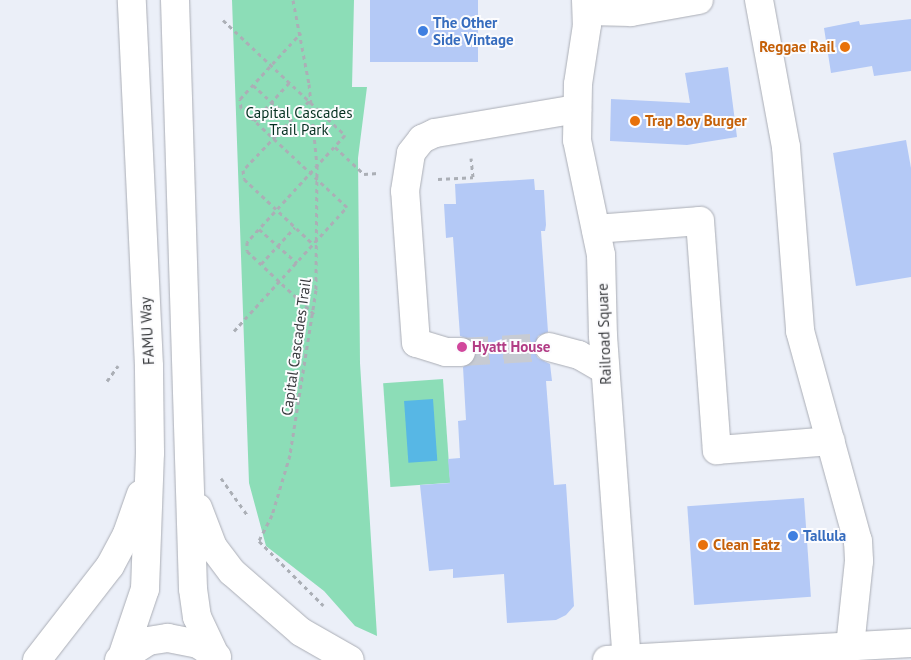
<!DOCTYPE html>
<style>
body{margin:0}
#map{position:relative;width:911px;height:660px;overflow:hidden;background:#ebeff8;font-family:"PT Sans",sans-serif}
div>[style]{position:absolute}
.green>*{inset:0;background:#8cddb7;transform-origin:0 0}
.water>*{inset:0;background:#57b7e5;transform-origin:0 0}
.building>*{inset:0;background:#b4c9f6;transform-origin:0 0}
.minor-tunnel>*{height:28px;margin-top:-14px;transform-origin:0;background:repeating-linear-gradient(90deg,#c7cbd3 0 28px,transparent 0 42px)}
.path>*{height:3px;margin-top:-1.5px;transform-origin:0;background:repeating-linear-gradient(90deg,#abafb6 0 4px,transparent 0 8px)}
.roads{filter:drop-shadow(0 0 1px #aaadb5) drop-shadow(0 0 1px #aaadb5)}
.minor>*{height:28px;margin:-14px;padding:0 14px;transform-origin:14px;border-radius:14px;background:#fff}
.dots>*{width:14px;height:14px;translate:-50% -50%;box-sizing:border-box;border:2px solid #fcfcfe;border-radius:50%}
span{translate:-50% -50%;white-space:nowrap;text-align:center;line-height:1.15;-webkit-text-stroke:4px #fcfcfe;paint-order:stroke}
.shop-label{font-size:15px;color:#366cbe;font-weight:700}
.left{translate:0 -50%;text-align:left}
.food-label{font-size:15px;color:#c56008;font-weight:700}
.right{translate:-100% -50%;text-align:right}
.park-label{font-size:15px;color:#053121}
.street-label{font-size:15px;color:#393b3e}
.hotel-label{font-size:15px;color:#b23c85;font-weight:700}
</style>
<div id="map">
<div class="green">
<i style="clip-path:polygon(232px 0,354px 0,352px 87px,367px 87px,358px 158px,360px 363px,377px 636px,355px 626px,324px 591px,266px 546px,249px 483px)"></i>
<i style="left:443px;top:379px;width:104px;height:60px;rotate:86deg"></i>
</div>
<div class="water">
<i style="left:433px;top:399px;width:62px;height:29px;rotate:86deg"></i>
</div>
<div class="building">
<i style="left:370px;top:0;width:108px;height:62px"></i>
<i style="clip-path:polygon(911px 19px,911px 71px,874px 76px,872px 66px,831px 73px,824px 28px,859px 21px,860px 25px)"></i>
<i style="clip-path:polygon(728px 67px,737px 137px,687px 145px,610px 141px,611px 99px,690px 103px,685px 73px)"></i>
<i style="clip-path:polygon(906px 140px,911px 168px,911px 277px,856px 286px,833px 153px)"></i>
<i style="clip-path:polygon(534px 179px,535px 190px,544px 190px,546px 225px,545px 231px,541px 231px,548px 332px,538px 336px,534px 351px,538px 358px,550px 364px,552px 381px,546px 381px,554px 485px,566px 484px,574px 606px,566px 615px,556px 620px,507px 623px,504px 574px,453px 578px,453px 569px,429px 571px,420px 485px,450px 483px,448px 459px,460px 458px,458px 421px,466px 420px,463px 367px,474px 360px,477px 352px,469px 339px,460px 336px,453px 237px,446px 238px,444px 204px,456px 204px,455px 184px)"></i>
<i style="left:804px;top:498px;width:99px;height:117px;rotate:86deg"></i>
</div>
<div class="minor-tunnel">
<i style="left:461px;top:352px;width:88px;rotate:-3.3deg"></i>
</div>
<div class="path">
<i style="left:293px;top:0;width:86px;rotate:79.2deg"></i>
<i style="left:309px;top:84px;width:81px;rotate:84.4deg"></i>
<i style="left:317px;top:165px;width:125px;rotate:90.5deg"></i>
<i style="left:316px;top:290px;width:167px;rotate:99deg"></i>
<i style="left:290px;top:455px;width:63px;rotate:106.7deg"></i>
<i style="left:272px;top:515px;width:29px;rotate:117deg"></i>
<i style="left:259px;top:541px;width:91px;rotate:45deg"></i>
<i style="left:223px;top:20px;width:168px;rotate:43.3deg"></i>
<i style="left:345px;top:135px;width:145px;rotate:132.5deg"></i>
<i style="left:247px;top:242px;width:9px;rotate:90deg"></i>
<i style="left:247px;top:251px;width:92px;rotate:43.2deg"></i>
<i style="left:253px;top:85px;width:52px;rotate:42.6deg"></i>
<i style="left:309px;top:101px;width:95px;rotate:133.7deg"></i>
<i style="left:243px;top:170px;width:9px;rotate:84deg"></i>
<i style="left:244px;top:179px;width:95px;rotate:43.3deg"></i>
<i style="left:254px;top:121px;width:52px;rotate:-47.4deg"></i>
<i style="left:335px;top:147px;width:40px;rotate:43deg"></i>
<i style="left:364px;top:174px;width:14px;rotate:-4deg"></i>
<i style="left:438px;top:179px;width:35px;rotate:-3deg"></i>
<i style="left:473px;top:177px;width:19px;rotate:-96deg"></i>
<i style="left:259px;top:229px;width:51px;rotate:41.8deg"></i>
<i style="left:261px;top:264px;width:50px;rotate:-47.4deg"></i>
<i style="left:234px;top:331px;width:168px;rotate:-47.7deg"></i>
<i style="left:347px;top:207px;width:145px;rotate:-137deg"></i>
<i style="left:241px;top:108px;width:9px;rotate:-96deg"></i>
<i style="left:240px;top:99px;width:90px;rotate:-47.3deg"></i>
<i style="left:107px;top:381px;width:19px;rotate:-54deg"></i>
<i style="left:221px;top:478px;width:47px;rotate:54.6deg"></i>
</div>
<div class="roads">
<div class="minor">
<i style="left:175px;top:0;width:589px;rotate:88.25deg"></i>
<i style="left:193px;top:589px;width:28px;rotate:82deg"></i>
<i style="left:197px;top:617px;width:42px;rotate:64.7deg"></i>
<i style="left:586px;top:0;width:25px;rotate:88deg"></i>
<i style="left:587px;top:25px;width:60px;rotate:98.7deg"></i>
<i style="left:578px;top:84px;width:56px;rotate:91deg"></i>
<i style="left:577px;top:140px;width:117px;rotate:78.2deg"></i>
<i style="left:601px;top:255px;width:81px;rotate:88.6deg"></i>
<i style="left:603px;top:336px;width:325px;rotate:85.8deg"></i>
<i style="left:759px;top:0;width:149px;rotate:79.6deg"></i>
<i style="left:786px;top:147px;width:185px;rotate:85.6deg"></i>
<i style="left:800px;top:331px;width:218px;rotate:74.6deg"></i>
<i style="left:858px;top:541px;width:20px;rotate:87deg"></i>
<i style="left:859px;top:561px;width:85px;rotate:96deg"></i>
<i style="left:587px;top:11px;width:44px;rotate:1.3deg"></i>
<i style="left:631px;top:12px;width:69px;rotate:-10deg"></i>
<i style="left:596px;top:229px;width:104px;rotate:-4.4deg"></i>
<i style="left:700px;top:221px;width:230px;rotate:85.8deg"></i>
<i style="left:717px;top:450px;width:114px;rotate:-4.5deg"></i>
<i style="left:549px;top:347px;width:31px;rotate:15deg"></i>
<i style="left:579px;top:355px;width:30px;rotate:30deg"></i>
<i style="left:461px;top:352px;width:15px;rotate:180deg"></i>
<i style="left:446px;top:352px;width:31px;rotate:-163deg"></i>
<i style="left:416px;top:343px;width:152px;rotate:-94.1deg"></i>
<i style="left:405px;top:191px;width:38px;rotate:-81deg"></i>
<i style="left:411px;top:153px;width:18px;rotate:-52deg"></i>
<i style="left:422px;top:139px;width:14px;rotate:-25deg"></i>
<i style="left:435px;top:133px;width:144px;rotate:-9.6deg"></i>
<i style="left:198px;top:508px;width:42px;rotate:69deg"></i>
<i style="left:213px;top:547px;width:31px;rotate:53deg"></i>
<i style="left:232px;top:572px;width:91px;rotate:41deg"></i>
<i style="left:301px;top:632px;width:56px;rotate:29.7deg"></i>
<i style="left:122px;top:657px;width:72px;rotate:-71.3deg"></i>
<i style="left:145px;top:589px;width:136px;rotate:-87.9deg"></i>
<i style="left:150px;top:453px;width:87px;rotate:-90.7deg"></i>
<i style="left:149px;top:366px;width:366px;rotate:-92.7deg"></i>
<i style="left:37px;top:660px;width:119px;rotate:-52.2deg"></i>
<i style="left:110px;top:566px;width:36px;rotate:-62deg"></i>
<i style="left:127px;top:534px;width:42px;rotate:-70.7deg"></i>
<i style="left:119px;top:660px;width:35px;rotate:-33deg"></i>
<i style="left:148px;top:641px;width:20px;rotate:-9deg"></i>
<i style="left:168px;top:638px;width:31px;rotate:11deg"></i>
<i style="left:198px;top:644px;width:23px;rotate:34deg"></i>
<i style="left:607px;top:660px;width:304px;rotate:-3.2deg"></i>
</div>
</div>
<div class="dots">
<i style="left:423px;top:31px;background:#3f7fe0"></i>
<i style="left:845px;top:47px;background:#e8710a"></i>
<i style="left:635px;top:121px;background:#e8710a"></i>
<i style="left:462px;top:347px;background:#d1479c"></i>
<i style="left:793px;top:536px;background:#3f7fe0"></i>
<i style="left:703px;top:545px;background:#e8710a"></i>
</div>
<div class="shop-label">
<span class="left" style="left:433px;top:31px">The Other<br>Side Vintage</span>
<span class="left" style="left:803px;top:536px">Tallula</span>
</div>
<div class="food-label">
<span class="right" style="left:835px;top:47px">Reggae Rail</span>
<span class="left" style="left:645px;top:121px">Trap Boy Burger</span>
<span class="left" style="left:713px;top:545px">Clean Eatz</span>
</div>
<div class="park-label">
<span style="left:299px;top:121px">Capital Cascades<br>Trail Park</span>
</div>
<div class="street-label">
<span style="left:147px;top:331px;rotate:-93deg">FAMU Way</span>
<span style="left:604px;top:334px;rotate:-92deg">Railroad Square</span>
<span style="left:296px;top:347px;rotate:-82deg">Capital Cascades Trail</span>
</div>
<div class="hotel-label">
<span class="left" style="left:472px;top:347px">Hyatt House</span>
</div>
</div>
